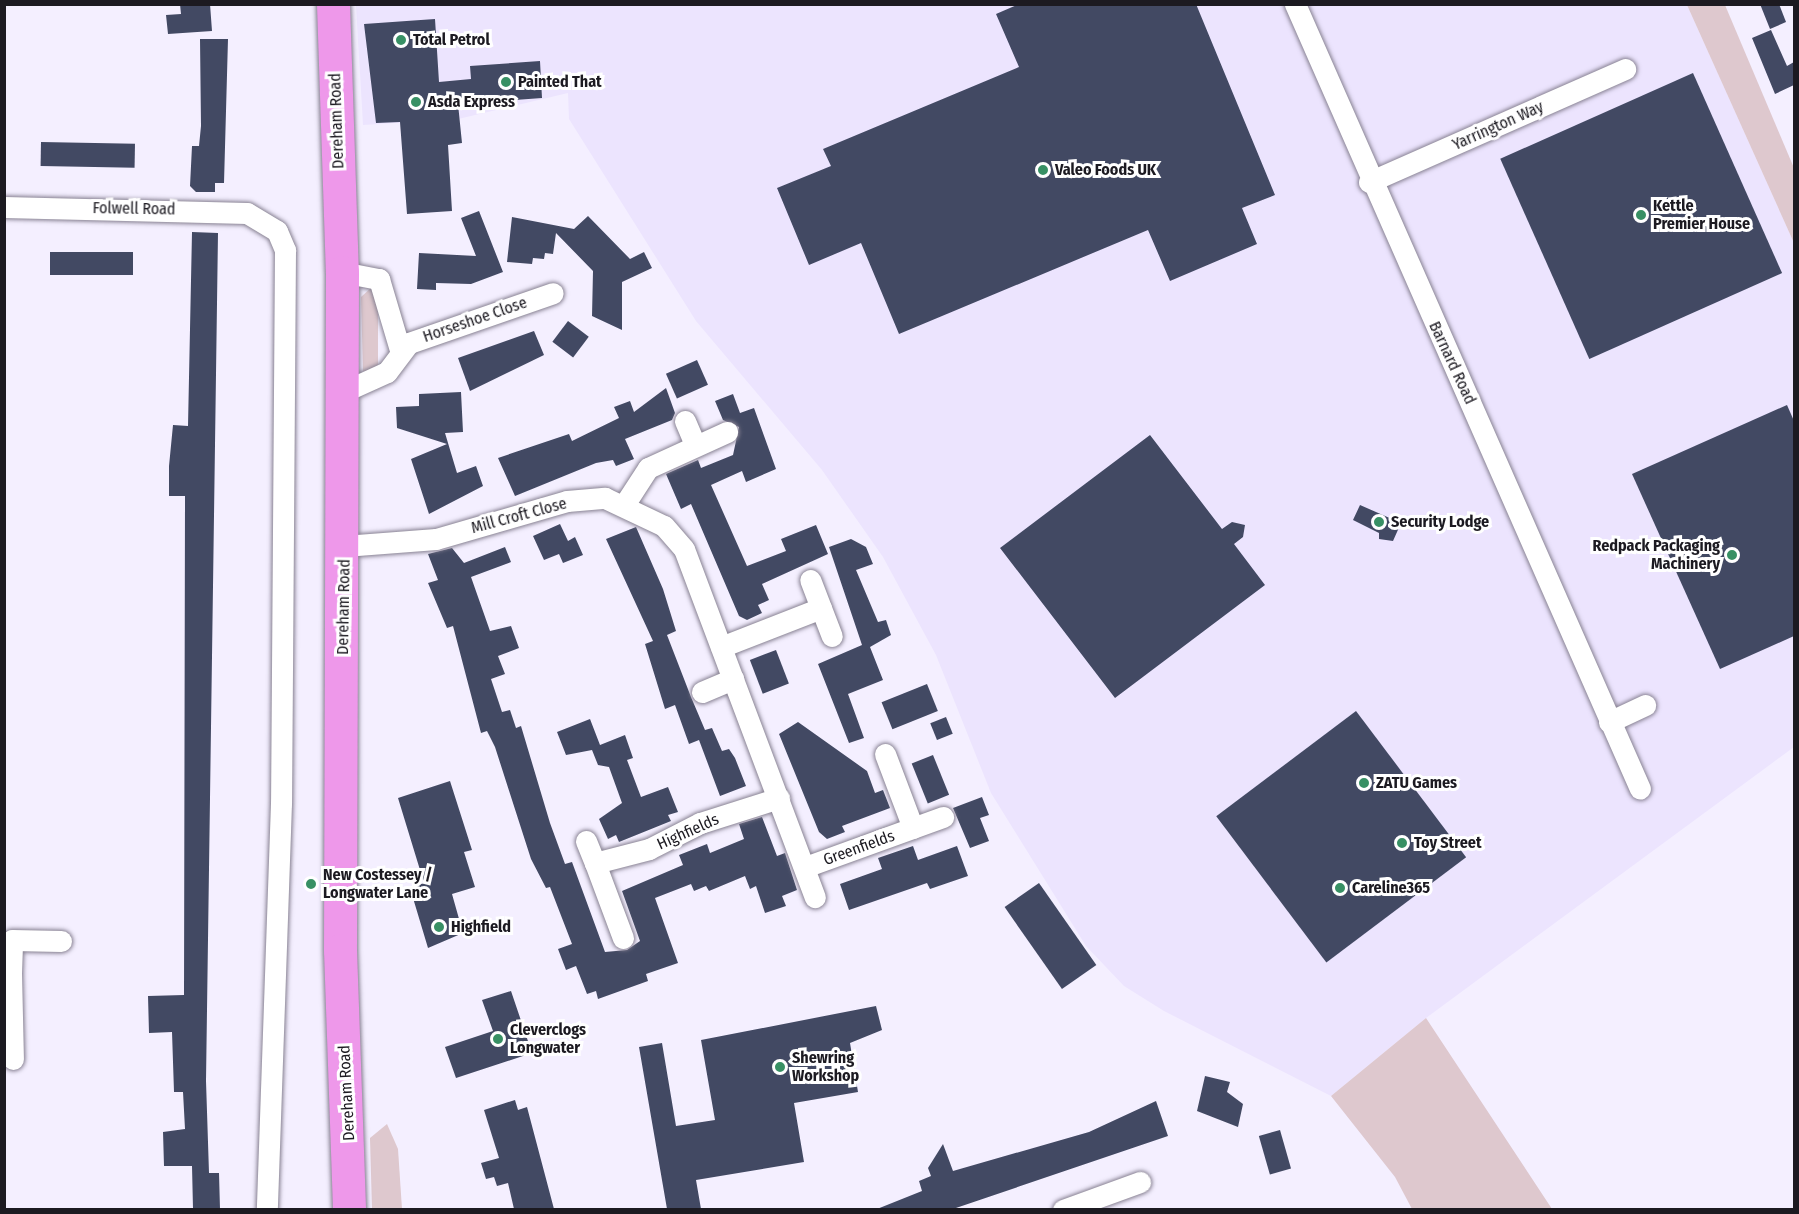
<!DOCTYPE html>
<style>
body{margin:0}
#map{position:relative;width:1799px;height:1214px;overflow:hidden;background:#f4efff;font-family:"Fira Sans Condensed",sans-serif}
div>[style]{position:absolute}
.built>*{inset:0;background:#ece4fe}
.green>*{inset:0;background:#dec8ce}
.building>*{inset:0;background:#424963;transform-origin:0 0}
.roads{filter:drop-shadow(0 0 2px #888293) drop-shadow(0 0 2px #888293)}
.minor>*{height:21px;margin:-10.5px;padding:0 10.5px;transform-origin:10.5px;border-radius:10.5px;background:#fff}
.trunk>*{height:33px;margin:-16.5px;padding:0 16.5px;transform-origin:16.5px;border-radius:16.5px;background:#ee98ea}
.dots>*{width:16px;height:16px;translate:-50% -50%;box-sizing:border-box;border:3px solid #fff;border-radius:50%}
span{translate:-50% -50%;white-space:nowrap;text-align:center;line-height:1.15;-webkit-text-stroke:6px #fff;paint-order:stroke}
.poi-label{font-size:16px;color:#1c1a21;font-weight:700}
.left{translate:0 -50%;text-align:left}
.right{translate:-100% -50%;text-align:right}
.street-label{font-size:16px;color:#1c1a21}
.frame{position:absolute;inset:0;border:6px solid #1c1a21;pointer-events:none}
</style>
<div id="map">
<div class="built">
<i style="clip-path:polygon(356px 5px,1687px 5px,1794px 243px,1794px 747px,1426px 1018px,1331px 1096px,1164px 1011px,1124px 986px,1086px 946px,991px 793px,936px 655px,883px 557px,822px 470px,696px 321px,569px 119px,568px 93px,458px 119px,363px 125px)"></i>
</div>
<div class="green">
<i style="clip-path:polygon(1687px 5px,1725px 5px,1794px 168px,1794px 243px)"></i>
<i style="clip-path:polygon(372px 287px,378px 298px,378px 367px,371px 374px,363px 371px,361px 297px)"></i>
<i style="clip-path:polygon(1426px 1018px,1552px 1209px,1412px 1209px,1395px 1177px,1331px 1096px)"></i>
<i style="clip-path:polygon(387px 1124px,398px 1149px,402px 1209px,372px 1209px,370px 1138px)"></i>
</div>
<div class="building">
<i style="clip-path:polygon(180px 4px,210px 4px,212px 31px,168px 34px,166px 15px,181px 14px)"></i>
<i style="clip-path:polygon(1019px 4px,1196px 4px,1275px 195px,1242px 208px,1257px 244px,1170px 281px,1148px 230px,899px 334px,861px 243px,809px 265px,777px 188px,831px 166px,823px 149px,1019px 67px,996px 14px)"></i>
<i style="clip-path:polygon(1760px 4px,1779px 4px,1786px 22px,1770px 29px)"></i>
<i style="clip-path:polygon(435px 19px,439px 82px,471px 79px,470px 66px,540px 61px,542px 98px,458px 104px,462px 143px,448px 145px,452px 211px,407px 214px,400px 122px,376px 123px,364px 24px)"></i>
<i style="clip-path:polygon(1771px 30px,1787px 66px,1794px 62px,1794px 85px,1775px 94px,1752px 38px)"></i>
<i style="clip-path:polygon(200px 39px,228px 39px,224px 183px,215px 183px,215px 192px,196px 192px,190px 186px,192px 146px,199px 146px,201px 126px)"></i>
<i style="left:1693px;top:73px;width:219px;height:211px;rotate:66deg"></i>
<i style="left:41px;top:142px;width:94px;height:24px;rotate:1deg"></i>
<i style="clip-path:polygon(479px 211px,503px 272px,471px 284px,436px 283px,436px 290px,417px 289px,419px 253px,476px 256px,461px 218px)"></i>
<i style="clip-path:polygon(588px 216px,630px 259px,644px 252px,652px 268px,622px 282px,622px 330px,592px 316px,593px 271px,556px 233px,553px 254px,545px 253px,544px 259px,533px 258px,532px 264px,507px 262px,512px 217px,574px 229px)"></i>
<i style="clip-path:polygon(192px 232px,218px 233px,206px 1081px,209px 1173px,219px 1173px,220px 1209px,193px 1209px,192px 1166px,164px 1166px,163px 1132px,185px 1129px,183px 1092px,174px 1092px,172px 1032px,149px 1033px,148px 996px,184px 995px,185px 496px,169px 496px,169px 466px,173px 425px,188px 426px)"></i>
<i style="left:50px;top:252px;width:83px;height:23px"></i>
<i style="left:568px;top:321px;width:26px;height:26px;rotate:37deg"></i>
<i style="clip-path:polygon(534px 331px,544px 355px,470px 391px,458px 358px)"></i>
<i style="left:697px;top:360px;width:27px;height:34px;rotate:66deg"></i>
<i style="clip-path:polygon(666px 388px,675px 413px,672px 420px,625px 439px,634px 459px,616px 466px,613px 460px,596px 463px,515px 496px,498px 458px,569px 434px,572px 441px,619px 418px,614px 407px,630px 401px,634px 412px)"></i>
<i style="clip-path:polygon(461px 392px,463px 432px,445px 433px,457px 473px,476px 466px,483px 486px,429px 514px,411px 459px,447px 444px,397px 428px,396px 407px,419px 406px,419px 394px)"></i>
<i style="clip-path:polygon(733px 394px,740px 413px,754px 408px,776px 469px,746px 482px,742px 471px,711px 485px,747px 566px,786px 551px,781px 539px,816px 525px,828px 554px,762px 584px,769px 600px,758px 605px,762px 613px,747px 620px,739px 616px,691px 504px,681px 509px,666px 474px,698px 460px,701px 468px,733px 455px,739px 427px,723px 420px,715px 401px)"></i>
<i style="clip-path:polygon(1787px 405px,1794px 421px,1794px 636px,1720px 669px,1632px 474px)"></i>
<i style="clip-path:polygon(1150px 435px,1222px 529px,1232px 522px,1245px 525px,1243px 537px,1234px 544px,1265px 585px,1115px 698px,1000px 548px)"></i>
<i style="clip-path:polygon(1360px 505px,1401px 523px,1393px 541px,1379px 539px,1379px 533px,1353px 520px)"></i>
<i style="clip-path:polygon(560px 524px,568px 541px,575px 537px,583px 555px,563px 563px,559px 554px,544px 560px,533px 536px)"></i>
<i style="clip-path:polygon(636px 527px,663px 589px,676px 631px,667px 635px,691px 697px,705px 730px,712px 728px,722px 751px,729px 749px,735px 758px,746px 786px,720px 796px,699px 740px,689px 744px,675px 705px,665px 709px,645px 644px,653px 641px,606px 539px)"></i>
<i style="clip-path:polygon(851px 539px,866px 547px,873px 564px,856px 570px,878px 622px,886px 620px,891px 635px,870px 647px,883px 680px,848px 694px,864px 738px,849px 743px,818px 664px,862px 645px,829px 547px)"></i>
<i style="clip-path:polygon(505px 547px,511px 562px,471px 577px,490px 631px,511px 626px,519px 648px,498px 656px,505px 674px,491px 679px,502px 712px,510px 710px,516px 728px,521px 726px,550px 823px,565px 864px,572px 862px,605px 952px,627px 950px,640px 941px,622px 891px,683px 865px,679px 855px,707px 844px,710px 853px,744px 839px,739px 824px,762px 817px,777px 856px,785px 853px,797px 890px,782px 896px,786px 906px,765px 913px,756px 886px,750px 889px,745px 876px,709px 891px,706px 886px,694px 891px,691px 884px,655px 898px,678px 963px,646px 974px,648px 981px,598px 999px,596px 991px,587px 994px,576px 966px,566px 970px,558px 949px,572px 944px,550px 887px,546px 888px,531px 859px,495px 747px,487px 731px,481px 733px,453px 626px,447px 628px,428px 583px,438px 580px,428px 554px,452px 548px,464px 563px)"></i>
<i style="left:776px;top:650px;width:36px;height:28px;rotate:69deg"></i>
<i style="left:927px;top:684px;width:29px;height:49px;rotate:68deg"></i>
<i style="left:1356px;top:711px;width:183px;height:175px;rotate:53deg"></i>
<i style="left:946px;top:717px;width:18px;height:17px;rotate:68deg"></i>
<i style="clip-path:polygon(590px 719px,600px 745px,625px 735px,633px 758px,627px 760px,641px 797px,668px 787px,678px 812px,668px 815px,671px 821px,619px 842px,616px 835px,608px 839px,599px 819px,622px 803px,609px 767px,598px 765px,592px 750px,566px 755px,557px 732px)"></i>
<i style="clip-path:polygon(798px 722px,867px 771px,875px 793px,883px 790px,890px 808px,842px 826px,845px 832px,827px 839px,819px 832px,779px 734px)"></i>
<i style="left:933px;top:755px;width:43px;height:23px;rotate:68deg"></i>
<i style="clip-path:polygon(450px 781px,472px 850px,464px 852px,475px 887px,452px 894px,463px 933px,428px 948px,410px 888px,424px 883px,398px 798px)"></i>
<i style="clip-path:polygon(982px 797px,989px 815px,980px 818px,989px 841px,970px 848px,953px 808px)"></i>
<i style="clip-path:polygon(913px 846px,918px 860px,957px 846px,968px 876px,930px 889px,927px 883px,849px 910px,840px 884px,882px 869px,878px 858px)"></i>
<i style="left:1039px;top:883px;width:100px;height:42px;rotate:55deg"></i>
<i style="clip-path:polygon(511px 991px,532px 1053px,456px 1078px,445px 1047px,493px 1031px,482px 1000px)"></i>
<i style="clip-path:polygon(876px 1006px,882px 1030px,850px 1043px,858px 1092px,794px 1103px,804px 1162px,696px 1180px,701px 1209px,667px 1209px,639px 1047px,662px 1043px,676px 1126px,715px 1120px,701px 1040px)"></i>
<i style="clip-path:polygon(1205px 1076px,1230px 1082px,1227px 1092px,1243px 1104px,1238px 1127px,1197px 1111px)"></i>
<i style="clip-path:polygon(515px 1100px,518px 1110px,527px 1107px,554px 1209px,514px 1209px,508px 1183px,497px 1186px,494px 1177px,486px 1179px,481px 1163px,499px 1158px,484px 1110px)"></i>
<i style="clip-path:polygon(1156px 1101px,1168px 1136px,953px 1209px,877px 1209px,922px 1191px,919px 1181px,931px 1176px,928px 1168px,943px 1144px,953px 1171px,1089px 1132px)"></i>
<i style="left:1280px;top:1130px;width:40px;height:22px;rotate:74deg"></i>
</div>
<div class="roads">
<div class="minor">
<i style="left:1295px;top:4px;width:857px;rotate:66.27deg"></i>
<i style="left:1369px;top:182px;width:280px;rotate:-23.8deg"></i>
<i style="left:4px;top:207px;width:243px;rotate:1.4deg"></i>
<i style="left:247px;top:213px;width:35px;rotate:31deg"></i>
<i style="left:277px;top:231px;width:21px;rotate:67deg"></i>
<i style="left:285px;top:250px;width:553px;rotate:90.41deg"></i>
<i style="left:281px;top:803px;width:407px;rotate:92deg"></i>
<i style="left:342px;top:272px;width:38px;rotate:11deg"></i>
<i style="left:379px;top:279px;width:74px;rotate:73.5deg"></i>
<i style="left:343px;top:392px;width:48px;rotate:-24.4deg"></i>
<i style="left:387px;top:372px;width:36px;rotate:-53deg"></i>
<i style="left:409px;top:343px;width:152px;rotate:-19.1deg"></i>
<i style="left:685px;top:421px;width:26px;rotate:67deg"></i>
<i style="left:624px;top:505px;width:44px;rotate:-57deg"></i>
<i style="left:648px;top:468px;width:87px;rotate:-24.5deg"></i>
<i style="left:344px;top:546px;width:92px;rotate:-4.4deg"></i>
<i style="left:436px;top:539px;width:136px;rotate:-16.2deg"></i>
<i style="left:567px;top:501px;width:38px;rotate:-5deg"></i>
<i style="left:605px;top:498px;width:65px;rotate:25.4deg"></i>
<i style="left:664px;top:526px;width:30px;rotate:49deg"></i>
<i style="left:684px;top:549px;width:372px;rotate:69.4deg"></i>
<i style="left:821px;top:608px;width:30px;rotate:69deg"></i>
<i style="left:721px;top:647px;width:107px;rotate:-21.3deg"></i>
<i style="left:821px;top:608px;width:30px;rotate:-111deg"></i>
<i style="left:702px;top:692px;width:34px;rotate:-23deg"></i>
<i style="left:1609px;top:722px;width:40px;rotate:-25deg"></i>
<i style="left:885px;top:754px;width:79px;rotate:69.3deg"></i>
<i style="left:586px;top:841px;width:24px;rotate:68deg"></i>
<i style="left:805px;top:867px;width:147px;rotate:-19.9deg"></i>
<i style="left:623px;top:938px;width:80px;rotate:-110.5deg"></i>
<i style="left:595px;top:863px;width:56px;rotate:-14.5deg"></i>
<i style="left:649px;top:849px;width:57px;rotate:-27deg"></i>
<i style="left:700px;top:823px;width:83px;rotate:-17.6deg"></i>
<i style="left:4px;top:973px;width:7px"></i>
<i style="left:11px;top:973px;width:86px;rotate:88.7deg"></i>
<i style="left:11px;top:973px;width:33px;rotate:-88deg"></i>
<i style="left:12px;top:940px;width:49px;rotate:1.2deg"></i>
<i style="left:1063px;top:1210px;width:82px;rotate:-20deg"></i>
</div>
<div class="trunk">
<i style="left:333px;top:4px;width:268px;rotate:88.1deg"></i>
<i style="left:342px;top:272px;width:678px;rotate:90.17deg"></i>
<i style="left:340px;top:950px;width:260px;rotate:88deg"></i>
</div>
</div>
<div class="dots">
<i style="left:401px;top:40px;background:#389064"></i>
<i style="left:506px;top:82px;background:#389064"></i>
<i style="left:416px;top:102px;background:#389064"></i>
<i style="left:1043px;top:170px;background:#389064"></i>
<i style="left:1641px;top:215px;background:#389064"></i>
<i style="left:1379px;top:522px;background:#389064"></i>
<i style="left:1732px;top:555px;background:#389064"></i>
<i style="left:1364px;top:783px;background:#389064"></i>
<i style="left:1402px;top:843px;background:#389064"></i>
<i style="left:311px;top:884px;background:#389064"></i>
<i style="left:1340px;top:888px;background:#389064"></i>
<i style="left:439px;top:927px;background:#389064"></i>
<i style="left:498px;top:1039px;background:#389064"></i>
<i style="left:780px;top:1067px;background:#389064"></i>
</div>
<div class="poi-label">
<span class="left" style="left:413px;top:40px">Total Petrol</span>
<span class="left" style="left:518px;top:82px">Painted That</span>
<span class="left" style="left:428px;top:102px">Asda Express</span>
<span class="left" style="left:1055px;top:170px">Valeo Foods UK</span>
<span class="left" style="left:1653px;top:215px">Kettle<br>Premier House</span>
<span class="left" style="left:1391px;top:522px">Security Lodge</span>
<span class="right" style="left:1720px;top:555px">Redpack Packaging<br>Machinery</span>
<span class="left" style="left:1376px;top:783px">ZATU Games</span>
<span class="left" style="left:1414px;top:843px">Toy Street</span>
<span class="left" style="left:323px;top:884px">New Costessey /<br>Longwater Lane</span>
<span class="left" style="left:1352px;top:888px">Careline365</span>
<span class="left" style="left:451px;top:927px">Highfield</span>
<span class="left" style="left:510px;top:1039px">Cleverclogs<br>Longwater</span>
<span class="left" style="left:792px;top:1067px">Shewring<br>Workshop</span>
</div>
<div class="street-label">
<span style="left:337px;top:121px;rotate:-92deg">Dereham Road</span>
<span style="left:1498px;top:126px;rotate:-24deg">Yarrington Way</span>
<span style="left:134px;top:209px;rotate:1deg">Folwell Road</span>
<span style="left:475px;top:320px;rotate:-19deg">Horseshoe Close</span>
<span style="left:1452px;top:363px;rotate:65deg">Barnard Road</span>
<span style="left:519px;top:516px;rotate:-15deg">Mill Croft Close</span>
<span style="left:344px;top:607px;rotate:-89deg">Dereham Road</span>
<span style="left:688px;top:832px;rotate:-24deg">Highfields</span>
<span style="left:859px;top:848px;rotate:-20deg">Greenfields</span>
<span style="left:347px;top:1093px;rotate:-93deg">Dereham Road</span>
</div>
<div class="frame"></div>
</div>
